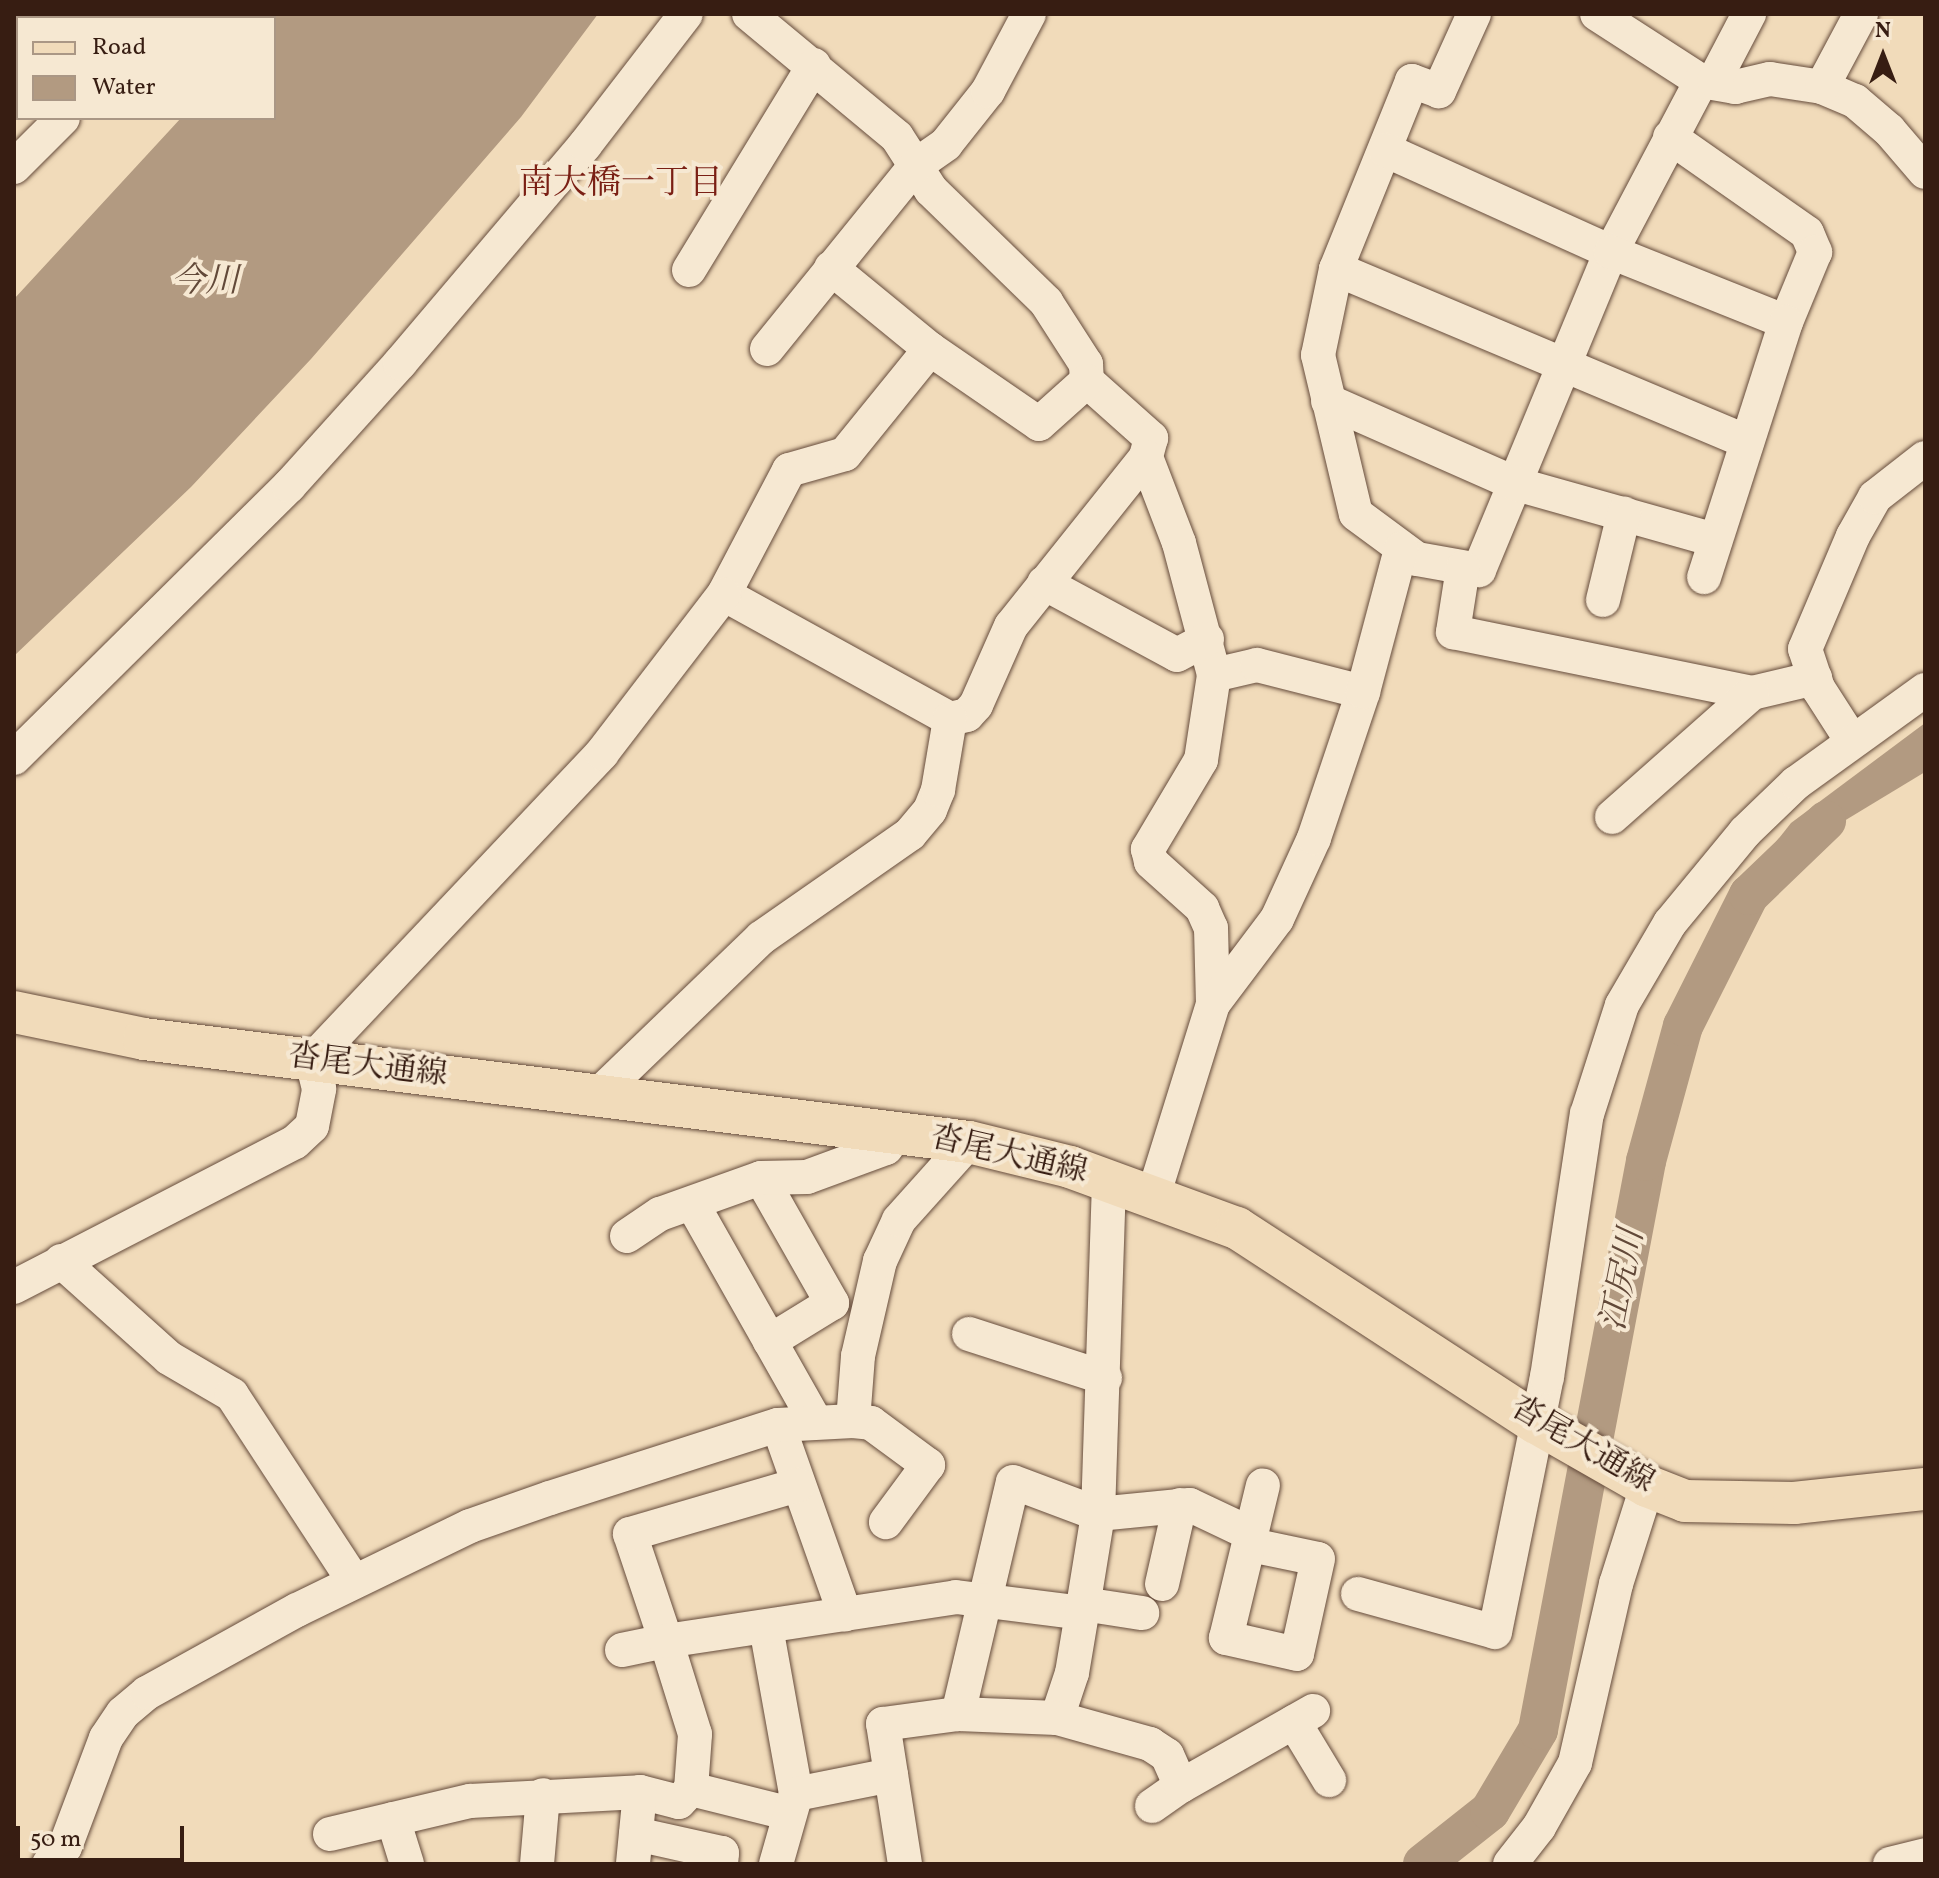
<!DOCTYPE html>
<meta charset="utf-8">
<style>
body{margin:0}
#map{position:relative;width:1939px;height:1878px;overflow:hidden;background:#f1dbba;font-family:Vollkorn,"Noto Serif JP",serif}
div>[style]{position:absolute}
.water>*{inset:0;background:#b29a81}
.river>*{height:40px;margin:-20px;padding:0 20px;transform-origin:20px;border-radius:20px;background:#b29a81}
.roads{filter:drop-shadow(0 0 2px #664c3c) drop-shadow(0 0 2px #664c3c)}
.minor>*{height:34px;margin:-17px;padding:0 17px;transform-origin:17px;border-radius:17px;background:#f6e8d2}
.major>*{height:42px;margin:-21px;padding:0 21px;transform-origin:21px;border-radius:21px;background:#f1dbba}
span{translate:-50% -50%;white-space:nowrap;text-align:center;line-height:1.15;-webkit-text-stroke:8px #f6e8d2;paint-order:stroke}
.street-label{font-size:32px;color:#371d12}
.neighbourhood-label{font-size:34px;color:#7a1f14}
.water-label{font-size:34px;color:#624939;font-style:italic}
.frame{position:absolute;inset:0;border:16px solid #371d12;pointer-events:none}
.legend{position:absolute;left:16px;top:16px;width:260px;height:104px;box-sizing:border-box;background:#f6e8d2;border:2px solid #aa9785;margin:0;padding:10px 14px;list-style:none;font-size:24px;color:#371d12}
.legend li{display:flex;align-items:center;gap:16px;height:40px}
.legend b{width:40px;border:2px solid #aa9785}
.north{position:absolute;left:1843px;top:16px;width:80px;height:80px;-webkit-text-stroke:6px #f6e8d2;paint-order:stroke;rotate:0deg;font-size:22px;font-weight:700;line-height:32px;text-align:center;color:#371d12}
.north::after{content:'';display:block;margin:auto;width:28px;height:36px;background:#371d12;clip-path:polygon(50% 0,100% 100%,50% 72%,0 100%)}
.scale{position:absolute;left:16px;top:1826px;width:168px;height:36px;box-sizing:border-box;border:4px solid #371d12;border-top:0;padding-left:10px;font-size:24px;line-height:28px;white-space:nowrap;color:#371d12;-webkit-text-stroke:6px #f6e8d2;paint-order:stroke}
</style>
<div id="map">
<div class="water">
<i style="clip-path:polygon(270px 14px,598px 14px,521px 117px,311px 359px,191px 487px,14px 656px,14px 299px,181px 118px,274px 118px,274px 18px,266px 18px)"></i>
<i style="clip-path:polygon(1925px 723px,1925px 772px,1745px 881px,1791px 823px)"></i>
</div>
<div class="river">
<i style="left:1423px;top:1864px;width:85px;rotate:-38.3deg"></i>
<i style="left:1490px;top:1811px;width:94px;rotate:-59.3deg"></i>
<i style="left:1538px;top:1730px;width:579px;rotate:-79.25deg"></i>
<i style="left:1646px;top:1161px;width:140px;rotate:-74.7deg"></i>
<i style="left:1683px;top:1026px;width:147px;rotate:-63.3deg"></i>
<i style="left:1749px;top:895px;width:107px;rotate:-43.9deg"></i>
</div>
<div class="roads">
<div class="minor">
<i style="left:749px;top:14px;width:192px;rotate:39.7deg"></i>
<i style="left:897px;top:137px;width:63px;rotate:57.3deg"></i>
<i style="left:931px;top:190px;width:161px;rotate:44.2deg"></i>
<i style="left:1046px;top:302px;width:74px;rotate:57.2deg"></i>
<i style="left:1086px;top:364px;width:17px;rotate:87deg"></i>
<i style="left:1087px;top:381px;width:86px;rotate:41.7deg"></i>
<i style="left:1151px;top:438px;width:20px;rotate:105deg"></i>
<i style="left:1146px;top:457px;width:216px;rotate:128.6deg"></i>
<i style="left:1011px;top:626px;width:86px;rotate:113.9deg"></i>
<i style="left:976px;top:705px;width:13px;rotate:132deg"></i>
<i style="left:967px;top:715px;width:17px;rotate:167deg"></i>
<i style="left:950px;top:719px;width:258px;rotate:-151.1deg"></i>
<i style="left:724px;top:594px;width:140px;rotate:-62.3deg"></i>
<i style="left:789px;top:470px;width:58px;rotate:-15.9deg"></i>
<i style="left:845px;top:454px;width:135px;rotate:-51deg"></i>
<i style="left:1474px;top:14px;width:85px;rotate:114.4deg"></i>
<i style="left:1439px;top:91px;width:29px;rotate:-160deg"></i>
<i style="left:1412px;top:81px;width:203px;rotate:112deg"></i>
<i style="left:1336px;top:269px;width:88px;rotate:101.8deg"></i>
<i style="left:1318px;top:355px;width:163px;rotate:76.6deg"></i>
<i style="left:1356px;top:514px;width:76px;rotate:36.4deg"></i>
<i style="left:1417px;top:559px;width:63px;rotate:10.1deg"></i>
<i style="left:1479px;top:570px;width:344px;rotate:-67.5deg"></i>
<i style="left:1611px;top:252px;width:193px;rotate:-62.2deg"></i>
<i style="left:1597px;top:14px;width:124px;rotate:32.8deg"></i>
<i style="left:1701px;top:81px;width:35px;rotate:10deg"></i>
<i style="left:1735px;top:87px;width:36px;rotate:-13deg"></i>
<i style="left:1770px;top:79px;width:53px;rotate:8.7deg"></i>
<i style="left:1822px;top:87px;width:36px;rotate:23deg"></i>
<i style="left:1855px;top:101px;width:45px;rotate:40.5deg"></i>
<i style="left:1889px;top:130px;width:55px;rotate:49.4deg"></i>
<i style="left:87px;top:18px;width:5px;rotate:-53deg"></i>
<i style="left:153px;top:18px;width:5px;rotate:-53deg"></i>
<i style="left:14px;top:72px;width:4px;rotate:27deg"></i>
<i style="left:1714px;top:81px;width:76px;rotate:-62.4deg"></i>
<i style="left:1822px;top:87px;width:83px;rotate:-61.9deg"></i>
<i style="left:1670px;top:137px;width:167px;rotate:35deg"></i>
<i style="left:1807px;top:233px;width:21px;rotate:67deg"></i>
<i style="left:1815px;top:252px;width:76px;rotate:112.5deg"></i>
<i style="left:1385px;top:150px;width:248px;rotate:24.3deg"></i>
<i style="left:1611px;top:252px;width:188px;rotate:21.8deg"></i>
<i style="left:1786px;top:322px;width:268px;rotate:107.8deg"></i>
<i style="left:14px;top:167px;width:69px;rotate:-45deg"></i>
<i style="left:831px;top:268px;width:128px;rotate:39.3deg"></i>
<i style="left:930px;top:349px;width:132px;rotate:34.5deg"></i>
<i style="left:1039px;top:424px;width:64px;rotate:-41.9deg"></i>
<i style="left:1336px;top:269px;width:446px;rotate:22.8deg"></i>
<i style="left:689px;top:270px;width:240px;rotate:-58.6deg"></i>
<i style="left:767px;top:349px;width:235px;rotate:-51deg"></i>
<i style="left:915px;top:166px;width:38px;rotate:-35deg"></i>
<i style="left:946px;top:144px;width:68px;rotate:-51.6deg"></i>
<i style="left:988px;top:91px;width:87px;rotate:-62deg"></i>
<i style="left:1328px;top:401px;width:206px;rotate:23.8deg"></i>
<i style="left:1516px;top:484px;width:207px;rotate:15.7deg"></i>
<i style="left:1146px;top:457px;width:92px;rotate:69deg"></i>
<i style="left:1179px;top:543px;width:137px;rotate:75.1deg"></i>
<i style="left:1214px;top:675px;width:86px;rotate:98.7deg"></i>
<i style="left:1201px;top:760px;width:104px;rotate:120.8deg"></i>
<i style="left:1148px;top:849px;width:13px;rotate:77deg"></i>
<i style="left:1151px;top:862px;width:69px;rotate:42deg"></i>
<i style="left:1202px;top:908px;width:22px;rotate:66deg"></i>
<i style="left:1211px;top:928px;width:76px;rotate:88.5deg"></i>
<i style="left:1213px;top:1004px;width:199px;rotate:107.3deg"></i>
<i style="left:1463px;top:568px;width:65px;rotate:98.9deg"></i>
<i style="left:1453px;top:632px;width:305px;rotate:11.5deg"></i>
<i style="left:1752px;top:693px;width:65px;rotate:-13.4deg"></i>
<i style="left:1044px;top:583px;width:151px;rotate:28.4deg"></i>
<i style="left:1177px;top:655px;width:34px;rotate:-28deg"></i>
<i style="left:1603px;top:600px;width:89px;rotate:-76.3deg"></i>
<i style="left:1214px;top:675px;width:44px;rotate:-13.1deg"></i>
<i style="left:1257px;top:665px;width:109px;rotate:14.3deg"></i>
<i style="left:1852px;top:741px;width:63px;rotate:-122.7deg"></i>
<i style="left:1818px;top:688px;width:41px;rotate:-108.4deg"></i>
<i style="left:1805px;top:649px;width:123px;rotate:-67deg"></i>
<i style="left:1853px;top:536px;width:45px;rotate:-60.6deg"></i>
<i style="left:1875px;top:497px;width:63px;rotate:-38deg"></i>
<i style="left:14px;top:758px;width:387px;rotate:-44.7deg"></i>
<i style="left:289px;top:486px;width:166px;rotate:-47.9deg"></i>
<i style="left:400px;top:363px;width:286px;rotate:-49.7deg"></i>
<i style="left:585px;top:145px;width:165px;rotate:-52.4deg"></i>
<i style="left:1612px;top:817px;width:187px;rotate:-41.5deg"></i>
<i style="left:1213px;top:1004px;width:106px;rotate:-53deg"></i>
<i style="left:1277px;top:919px;width:89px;rotate:-65.4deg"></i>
<i style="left:1314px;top:838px;width:154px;rotate:-71.4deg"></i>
<i style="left:1363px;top:692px;width:148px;rotate:-75.1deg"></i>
<i style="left:597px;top:1096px;width:228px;rotate:-43.9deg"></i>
<i style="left:761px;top:938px;width:182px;rotate:-34.9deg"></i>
<i style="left:910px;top:834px;width:31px;rotate:-50deg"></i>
<i style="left:930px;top:810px;width:22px;rotate:-68deg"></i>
<i style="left:938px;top:790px;width:72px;rotate:-80.4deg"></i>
<i style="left:761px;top:1178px;width:144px;rotate:60.4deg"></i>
<i style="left:832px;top:1303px;width:73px;rotate:148.5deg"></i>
<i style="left:693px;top:1205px;width:248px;rotate:60.5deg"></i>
<i style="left:627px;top:1236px;width:40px;rotate:-34deg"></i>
<i style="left:660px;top:1214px;width:107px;rotate:-19.6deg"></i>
<i style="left:761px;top:1178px;width:46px;rotate:-1.2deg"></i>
<i style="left:807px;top:1177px;width:84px;rotate:-20.2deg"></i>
<i style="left:886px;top:1148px;width:19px;rotate:-55deg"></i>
<i style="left:61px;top:1261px;width:145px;rotate:41.9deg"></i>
<i style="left:169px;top:1358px;width:73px;rotate:30.4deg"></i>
<i style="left:232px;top:1395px;width:221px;rotate:56.8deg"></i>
<i style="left:14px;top:1287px;width:316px;rotate:-27.3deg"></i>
<i style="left:295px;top:1142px;width:23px;rotate:-43deg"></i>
<i style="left:312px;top:1126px;width:38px;rotate:-79deg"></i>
<i style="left:319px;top:1089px;width:30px;rotate:-104deg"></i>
<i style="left:312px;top:1060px;width:422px;rotate:-46.6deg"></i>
<i style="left:602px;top:753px;width:200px;rotate:-52.5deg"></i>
<i style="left:969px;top:1334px;width:143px;rotate:17.9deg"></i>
<i style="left:853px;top:1421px;width:18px;rotate:6deg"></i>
<i style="left:871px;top:1423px;width:71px;rotate:36.4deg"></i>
<i style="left:928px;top:1465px;width:71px;rotate:126.4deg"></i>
<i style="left:778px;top:1425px;width:201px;rotate:70.5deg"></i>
<i style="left:1251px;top:1545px;width:68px;rotate:11.8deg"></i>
<i style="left:1318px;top:1559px;width:97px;rotate:102.5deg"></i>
<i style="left:1297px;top:1654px;width:73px;rotate:-167.3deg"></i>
<i style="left:1226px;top:1638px;width:157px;rotate:-76.4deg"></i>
<i style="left:1162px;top:1584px;width:81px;rotate:-77.2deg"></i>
<i style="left:1358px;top:1594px;width:142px;rotate:15.5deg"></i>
<i style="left:1495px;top:1632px;width:260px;rotate:-78.5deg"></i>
<i style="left:1547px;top:1377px;width:266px;rotate:-81.4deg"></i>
<i style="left:1587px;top:1114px;width:114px;rotate:-72.2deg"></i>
<i style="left:1622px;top:1005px;width:95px;rotate:-59.7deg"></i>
<i style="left:1670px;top:923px;width:118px;rotate:-50.5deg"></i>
<i style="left:1745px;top:832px;width:71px;rotate:-43.9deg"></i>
<i style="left:1796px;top:783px;width:159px;rotate:-35.8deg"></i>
<i style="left:1083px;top:1604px;width:60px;rotate:8.7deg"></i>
<i style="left:766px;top:1627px;width:170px;rotate:79.8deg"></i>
<i style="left:622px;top:1650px;width:45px;rotate:-11.6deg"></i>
<i style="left:666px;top:1641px;width:113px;rotate:-108.6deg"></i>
<i style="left:630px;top:1534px;width:175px;rotate:-16.3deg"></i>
<i style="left:958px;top:1714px;width:238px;rotate:-76.7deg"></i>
<i style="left:1013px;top:1482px;width:91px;rotate:20.6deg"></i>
<i style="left:1098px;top:1514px;width:92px;rotate:-5.6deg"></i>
<i style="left:1190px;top:1505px;width:68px;rotate:25.4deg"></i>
<i style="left:1057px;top:1718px;width:47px;rotate:-71.6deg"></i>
<i style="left:1072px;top:1673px;width:61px;rotate:-80.5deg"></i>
<i style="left:1294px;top:1722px;width:68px;rotate:58.9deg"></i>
<i style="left:691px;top:1789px;width:99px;rotate:14deg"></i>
<i style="left:640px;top:1792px;width:40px;rotate:14.4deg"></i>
<i style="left:679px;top:1802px;width:18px;rotate:-47deg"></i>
<i style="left:691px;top:1789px;width:55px;rotate:-85.8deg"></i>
<i style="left:695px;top:1734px;width:97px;rotate:-107.3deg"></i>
<i style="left:666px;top:1641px;width:293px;rotate:-8.6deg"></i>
<i style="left:956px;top:1597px;width:127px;rotate:7.2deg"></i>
<i style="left:1082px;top:1613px;width:100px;rotate:-80.8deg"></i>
<i style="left:1098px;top:1514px;width:335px;rotate:-88.1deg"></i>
<i style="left:1152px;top:1806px;width:35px;rotate:-35deg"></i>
<i style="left:393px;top:1819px;width:47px;rotate:72.7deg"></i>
<i style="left:330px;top:1834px;width:144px;rotate:-13.3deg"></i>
<i style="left:470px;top:1801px;width:170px;rotate:-3deg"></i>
<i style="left:640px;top:1792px;width:72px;rotate:95.6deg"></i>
<i style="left:636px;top:1834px;width:88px;rotate:12.5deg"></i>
<i style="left:722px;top:1853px;width:11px;rotate:95deg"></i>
<i style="left:49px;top:1864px;width:23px;rotate:-47deg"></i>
<i style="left:65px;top:1847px;width:116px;rotate:-69.4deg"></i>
<i style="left:106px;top:1738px;width:30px;rotate:-56deg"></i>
<i style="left:123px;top:1713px;width:31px;rotate:-40deg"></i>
<i style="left:147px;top:1693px;width:171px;rotate:-29deg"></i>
<i style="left:297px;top:1610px;width:192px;rotate:-25.9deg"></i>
<i style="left:470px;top:1526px;width:85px;rotate:-19.3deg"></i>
<i style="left:550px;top:1498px;width:239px;rotate:-17.8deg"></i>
<i style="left:778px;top:1425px;width:75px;rotate:-3.1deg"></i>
<i style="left:853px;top:1421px;width:65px;rotate:-85.6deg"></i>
<i style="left:858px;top:1356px;width:98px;rotate:-77deg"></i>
<i style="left:880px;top:1261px;width:45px;rotate:-65.1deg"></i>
<i style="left:899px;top:1220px;width:105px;rotate:-48.1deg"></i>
<i style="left:537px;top:1864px;width:69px;rotate:-85deg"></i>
<i style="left:776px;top:1864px;width:73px;rotate:-74.1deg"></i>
<i style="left:796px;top:1794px;width:97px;rotate:-11.3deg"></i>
<i style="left:905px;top:1864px;width:142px;rotate:-98.9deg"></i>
<i style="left:883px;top:1724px;width:76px;rotate:-7.6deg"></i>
<i style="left:958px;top:1714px;width:99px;rotate:2.3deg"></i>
<i style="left:1057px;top:1718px;width:97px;rotate:15.6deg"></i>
<i style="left:1150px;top:1744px;width:20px;rotate:33deg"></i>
<i style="left:1167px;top:1755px;width:34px;rotate:66deg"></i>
<i style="left:1181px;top:1786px;width:152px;rotate:-29.6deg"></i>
<i style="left:1510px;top:1864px;width:47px;rotate:-51.9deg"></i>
<i style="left:1539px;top:1827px;width:73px;rotate:-60.6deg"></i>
<i style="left:1575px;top:1763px;width:184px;rotate:-77.1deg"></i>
<i style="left:1616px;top:1584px;width:103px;rotate:-72.4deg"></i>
<i style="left:1890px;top:1864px;width:36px;rotate:-14deg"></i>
</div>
<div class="major">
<i style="left:14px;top:1012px;width:133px;rotate:11.7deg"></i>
<i style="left:144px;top:1039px;width:831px;rotate:7.12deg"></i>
<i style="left:969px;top:1142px;width:104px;rotate:13.9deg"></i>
<i style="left:1070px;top:1167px;width:178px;rotate:20.1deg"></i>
<i style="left:1237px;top:1228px;width:356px;rotate:33.1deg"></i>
<i style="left:1535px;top:1422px;width:129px;rotate:29.7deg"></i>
<i style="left:1647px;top:1486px;width:41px;rotate:21.5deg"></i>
<i style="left:1685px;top:1501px;width:109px;rotate:1.1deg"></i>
<i style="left:1794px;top:1503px;width:132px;rotate:-6.1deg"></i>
</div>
</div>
<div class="street-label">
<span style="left:368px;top:1067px;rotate:7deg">沓尾大通線</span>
<span style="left:1009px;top:1156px;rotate:13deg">沓尾大通線</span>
<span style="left:1582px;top:1446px;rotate:30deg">沓尾大通線</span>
</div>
<div class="neighbourhood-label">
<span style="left:621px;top:185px">南大橋一丁目</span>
</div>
<div class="water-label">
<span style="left:205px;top:283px">今川</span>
<span style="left:1624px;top:1280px;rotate:-79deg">江尻川</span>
</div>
<div class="frame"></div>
<ul class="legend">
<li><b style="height:10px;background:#f1dbba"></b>Road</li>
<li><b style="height:22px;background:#b29a81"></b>Water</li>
</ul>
<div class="north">N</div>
<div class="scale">50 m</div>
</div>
